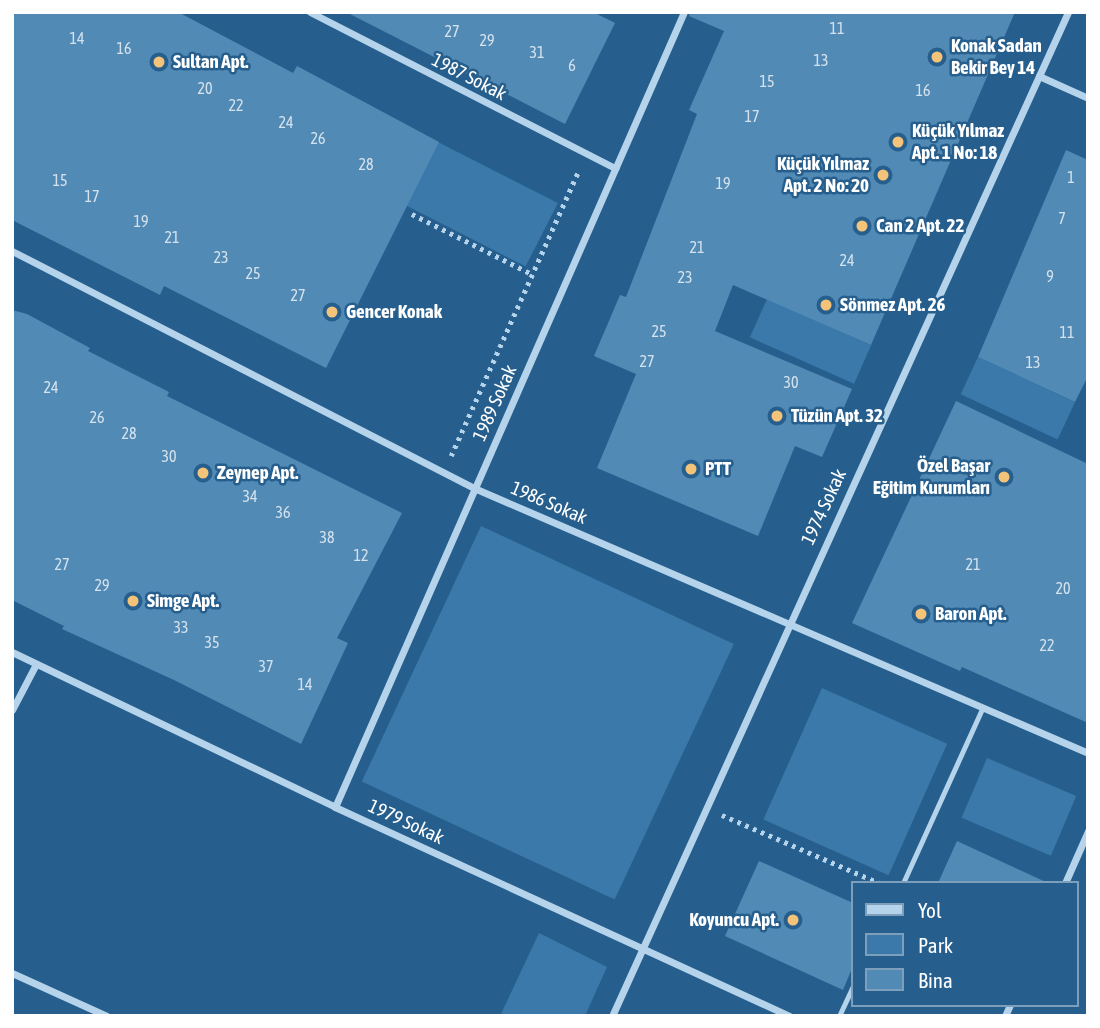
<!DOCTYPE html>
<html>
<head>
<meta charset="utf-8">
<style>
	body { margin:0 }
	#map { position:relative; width:1100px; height:1028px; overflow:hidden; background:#265f8d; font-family:"Asap Condensed",sans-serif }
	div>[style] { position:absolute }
	.green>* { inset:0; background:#3a79aa; transform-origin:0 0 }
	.building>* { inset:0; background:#528ab6 }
	.path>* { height:4.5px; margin-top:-2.25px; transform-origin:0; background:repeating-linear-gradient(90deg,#b5d4eb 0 3.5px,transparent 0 8.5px) }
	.service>* { height:5px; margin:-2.5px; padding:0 2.5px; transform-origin:2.5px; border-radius:2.5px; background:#b5d4eb }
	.minor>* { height:7px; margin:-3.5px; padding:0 3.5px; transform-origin:3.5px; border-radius:3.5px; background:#b5d4eb }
	.dots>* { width:19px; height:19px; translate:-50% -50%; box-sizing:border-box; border:4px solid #265f8d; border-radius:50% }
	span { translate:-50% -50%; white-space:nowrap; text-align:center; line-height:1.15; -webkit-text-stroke:5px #265f8d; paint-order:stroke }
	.number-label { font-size:16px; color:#d4e2ed }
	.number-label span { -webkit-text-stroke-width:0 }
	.poi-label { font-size:19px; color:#fff; font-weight:700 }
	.left { translate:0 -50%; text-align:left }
	.right { translate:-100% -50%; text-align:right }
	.street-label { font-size:19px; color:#fff }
	.frame { position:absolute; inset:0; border:14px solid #fff; pointer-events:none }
	.legend { position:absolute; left:851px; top:881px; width:228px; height:126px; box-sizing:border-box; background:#265f8d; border:2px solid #7d9fbb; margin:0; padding:9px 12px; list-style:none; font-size:21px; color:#fff }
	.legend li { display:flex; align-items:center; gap:14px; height:35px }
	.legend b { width:35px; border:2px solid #7d9fbb }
</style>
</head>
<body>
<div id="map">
	<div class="green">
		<i style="left:434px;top:140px;width:139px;height:71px;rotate:27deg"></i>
		<i style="left:767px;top:299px;width:114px;height:42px;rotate:24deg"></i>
		<i style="left:978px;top:357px;width:107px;height:41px;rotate:25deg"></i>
		<i style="left:481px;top:526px;width:279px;height:282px;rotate:25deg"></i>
		<i style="left:822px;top:688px;width:137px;height:144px;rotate:24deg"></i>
		<i style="left:987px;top:758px;width:97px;height:65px;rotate:23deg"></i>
		<i style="clip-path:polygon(539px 933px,607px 967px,585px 1016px,500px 1016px)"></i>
	</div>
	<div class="building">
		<i style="clip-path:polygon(12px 12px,178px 12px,293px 73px,297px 66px,439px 142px,326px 368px,164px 286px,160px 295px,12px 220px)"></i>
		<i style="clip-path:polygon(346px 12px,593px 12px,615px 23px,565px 124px)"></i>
		<i style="clip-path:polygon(690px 12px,1015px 12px,871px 345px,733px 285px,715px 331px,852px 389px,822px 457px,795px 446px,758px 536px,597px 468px,636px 374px,594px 356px,620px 295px,626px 297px,697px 114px,689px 110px,724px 31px,689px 16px)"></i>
		<i style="clip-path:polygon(1066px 150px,1088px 160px,1088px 376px,1075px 402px,978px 357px)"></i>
		<i style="clip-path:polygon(12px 310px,27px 314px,90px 348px,88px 351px,169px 392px,167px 396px,402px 513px,337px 638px,348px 643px,301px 744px,174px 680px,62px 629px,64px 626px,12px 600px)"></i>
		<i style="clip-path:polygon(956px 401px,1088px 464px,1088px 723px,962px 667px,960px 671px,852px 623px)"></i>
		<i style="clip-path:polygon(957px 841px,1048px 883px,938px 883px)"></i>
		<i style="clip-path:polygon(759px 861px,853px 903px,853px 966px,843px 990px,725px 936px)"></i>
	</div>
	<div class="path">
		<i style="left:412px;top:214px;width:134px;rotate:26.6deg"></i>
		<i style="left:451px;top:456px;width:313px;rotate:-65.9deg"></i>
		<i style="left:722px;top:815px;width:171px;rotate:23.4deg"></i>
	</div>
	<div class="service">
		<i style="left:903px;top:883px;width:193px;rotate:-65.6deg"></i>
		<i style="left:839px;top:1016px;width:33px;rotate:-65deg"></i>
	</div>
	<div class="minor">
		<i style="left:310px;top:12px;width:343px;rotate:27.1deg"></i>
		<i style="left:1039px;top:76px;width:54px;rotate:24.2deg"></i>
		<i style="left:12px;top:251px;width:519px;rotate:27.16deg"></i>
		<i style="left:474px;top:488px;width:669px;rotate:23.34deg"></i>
		<i style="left:12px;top:652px;width:358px;rotate:25.6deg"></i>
		<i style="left:335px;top:807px;width:500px;rotate:24.7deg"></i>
		<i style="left:12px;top:710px;width:52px;rotate:-62.4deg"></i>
		<i style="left:335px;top:807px;width:868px;rotate:-66.3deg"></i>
		<i style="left:1065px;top:883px;width:57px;rotate:-66.1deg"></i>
		<i style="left:12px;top:973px;width:104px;rotate:24.4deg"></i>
		<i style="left:612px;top:1016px;width:1103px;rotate:-65.57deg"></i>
		<i style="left:1005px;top:1016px;width:12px;rotate:-66deg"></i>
	</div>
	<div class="dots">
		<i style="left:937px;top:57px;background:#f4c37a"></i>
		<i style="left:159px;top:62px;background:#f4c37a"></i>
		<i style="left:898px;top:142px;background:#f4c37a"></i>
		<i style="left:883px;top:175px;background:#f4c37a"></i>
		<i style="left:862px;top:226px;background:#f4c37a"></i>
		<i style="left:826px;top:305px;background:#f4c37a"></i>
		<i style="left:332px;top:312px;background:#f4c37a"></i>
		<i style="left:777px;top:416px;background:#f4c37a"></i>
		<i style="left:691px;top:469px;background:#f4c37a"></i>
		<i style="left:203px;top:473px;background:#f4c37a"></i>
		<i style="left:1004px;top:477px;background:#f4c37a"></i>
		<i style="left:133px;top:601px;background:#f4c37a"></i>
		<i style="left:921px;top:614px;background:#f4c37a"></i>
		<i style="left:793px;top:920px;background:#f4c37a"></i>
	</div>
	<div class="number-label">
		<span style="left:837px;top:28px">11</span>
		<span style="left:452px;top:31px">27</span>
		<span style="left:77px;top:38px">14</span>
		<span style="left:487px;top:40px">29</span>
		<span style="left:124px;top:48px">16</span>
		<span style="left:537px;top:52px">31</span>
		<span style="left:821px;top:60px">13</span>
		<span style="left:572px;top:65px">6</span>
		<span style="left:767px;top:81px">15</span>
		<span style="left:205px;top:88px">20</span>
		<span style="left:923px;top:90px">16</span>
		<span style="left:236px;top:105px">22</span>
		<span style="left:752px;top:116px">17</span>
		<span style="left:286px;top:122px">24</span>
		<span style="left:318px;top:138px">26</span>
		<span style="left:366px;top:164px">28</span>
		<span style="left:1071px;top:177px">1</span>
		<span style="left:60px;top:180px">15</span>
		<span style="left:723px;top:183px">19</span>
		<span style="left:92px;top:196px">17</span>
		<span style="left:1062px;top:218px">7</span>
		<span style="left:141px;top:221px">19</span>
		<span style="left:172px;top:237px">21</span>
		<span style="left:697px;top:247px">21</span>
		<span style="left:221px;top:257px">23</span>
		<span style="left:847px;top:260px">24</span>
		<span style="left:253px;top:273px">25</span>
		<span style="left:1050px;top:276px">9</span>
		<span style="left:685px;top:277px">23</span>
		<span style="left:298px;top:295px">27</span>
		<span style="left:659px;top:331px">25</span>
		<span style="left:1067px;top:332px">11</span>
		<span style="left:647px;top:361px">27</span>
		<span style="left:1033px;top:362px">13</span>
		<span style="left:791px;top:382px">30</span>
		<span style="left:51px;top:387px">24</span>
		<span style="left:97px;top:417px">26</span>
		<span style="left:129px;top:433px">28</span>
		<span style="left:169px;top:456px">30</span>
		<span style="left:250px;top:496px">34</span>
		<span style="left:283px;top:512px">36</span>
		<span style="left:327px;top:537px">38</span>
		<span style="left:361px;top:555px">12</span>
		<span style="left:62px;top:564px">27</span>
		<span style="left:973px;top:564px">21</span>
		<span style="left:102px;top:585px">29</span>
		<span style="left:1063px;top:588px">20</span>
		<span style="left:181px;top:627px">33</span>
		<span style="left:212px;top:642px">35</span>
		<span style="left:1047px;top:645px">22</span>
		<span style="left:266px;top:666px">37</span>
		<span style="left:305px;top:684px">14</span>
	</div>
	<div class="poi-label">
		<span class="left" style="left:951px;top:57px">Konak Sadan<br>Bekir Bey 14</span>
		<span class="left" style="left:173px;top:62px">Sultan Apt.</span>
		<span class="left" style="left:912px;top:142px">Küçük Yılmaz<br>Apt. 1 No: 18</span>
		<span class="right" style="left:869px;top:175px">Küçük Yılmaz<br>Apt. 2 No: 20</span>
		<span class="left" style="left:876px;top:226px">Can 2 Apt. 22</span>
		<span class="left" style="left:840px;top:305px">Sönmez Apt. 26</span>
		<span class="left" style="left:346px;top:312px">Gencer Konak</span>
		<span class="left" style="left:791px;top:416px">Tüzün Apt. 32</span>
		<span class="right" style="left:990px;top:477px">Özel Başar<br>Eğitim Kurumları</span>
		<span class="left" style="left:705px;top:469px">PTT</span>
		<span class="left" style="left:217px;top:473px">Zeynep Apt.</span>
		<span class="left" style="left:147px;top:601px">Simge Apt.</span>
		<span class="left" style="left:935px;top:614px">Baron Apt.</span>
		<span class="right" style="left:779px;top:920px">Koyuncu Apt.</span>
	</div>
	<div class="street-label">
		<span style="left:469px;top:77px;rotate:27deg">1987 Sokak</span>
		<span style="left:495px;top:403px;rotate:-66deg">1989 Sokak</span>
		<span style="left:549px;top:503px;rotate:23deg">1986 Sokak</span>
		<span style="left:824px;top:507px;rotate:-65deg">1974 Sokak</span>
		<span style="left:406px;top:822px;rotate:25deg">1979 Sokak</span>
	</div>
	<div class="frame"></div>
	<ul class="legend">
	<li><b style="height:9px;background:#b5d4eb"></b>Yol</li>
	<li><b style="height:19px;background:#3a79aa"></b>Park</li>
	<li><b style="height:19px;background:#528ab6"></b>Bina</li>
	</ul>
</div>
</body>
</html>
